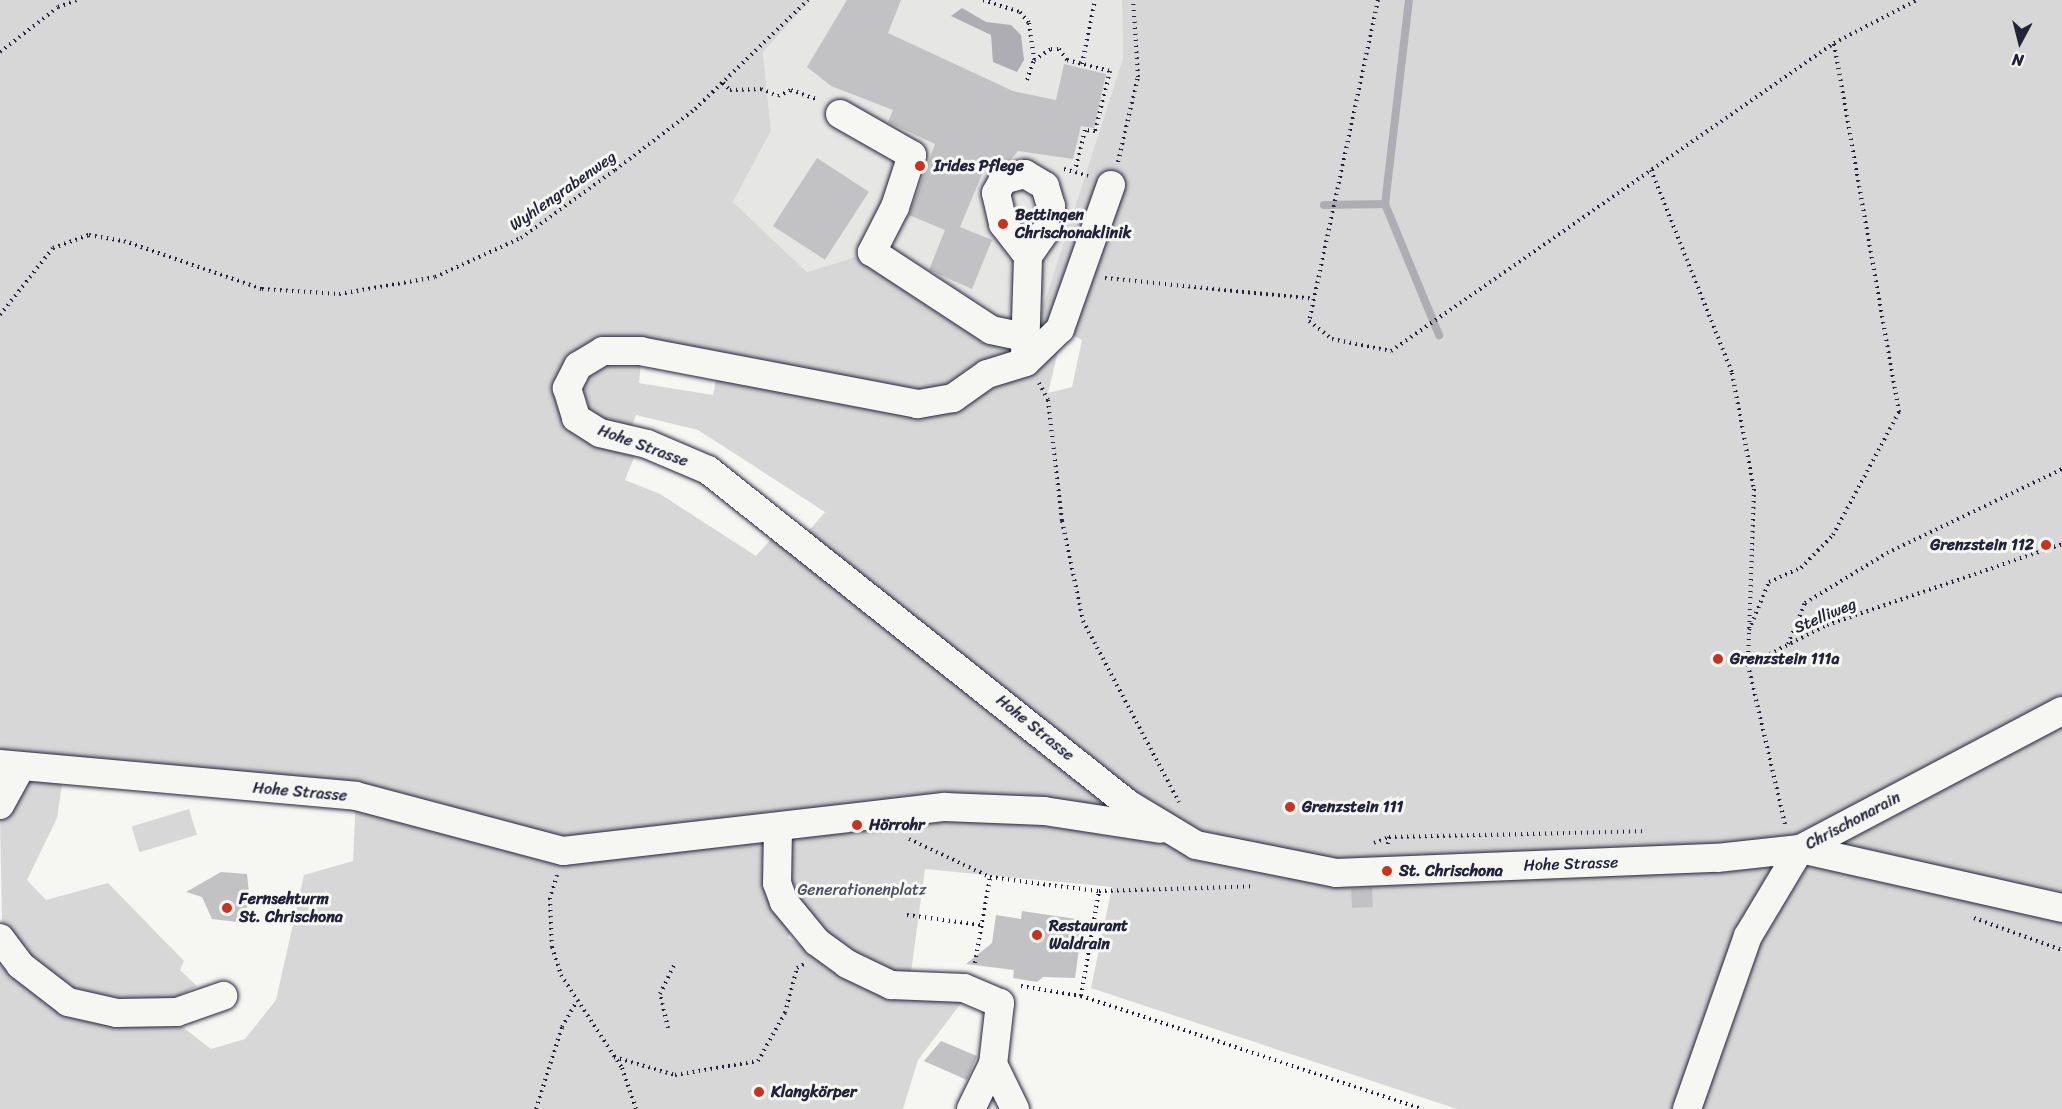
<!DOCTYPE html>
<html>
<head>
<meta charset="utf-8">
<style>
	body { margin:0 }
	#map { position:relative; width:2062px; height:1109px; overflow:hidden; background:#f6f6f2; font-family:Sriracha,sans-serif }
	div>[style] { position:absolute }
	.built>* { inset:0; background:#e6e6e4 }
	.green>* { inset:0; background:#d7d7d7; transform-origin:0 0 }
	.water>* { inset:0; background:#adadb3 }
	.stream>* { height:8px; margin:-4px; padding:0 4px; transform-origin:4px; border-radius:4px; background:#adadb3 }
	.building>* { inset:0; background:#c2c2c4; transform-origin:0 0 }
	.path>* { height:4px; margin-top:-2px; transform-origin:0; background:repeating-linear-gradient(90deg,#22223b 0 1.5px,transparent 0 6px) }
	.roads { filter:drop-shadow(0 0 2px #22223b) drop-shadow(0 0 2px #22223b) }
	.minor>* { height:28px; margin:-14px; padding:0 14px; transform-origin:14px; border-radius:14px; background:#f6f6f2 }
	.dots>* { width:16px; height:16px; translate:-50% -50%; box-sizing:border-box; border:3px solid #f6f6f2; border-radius:50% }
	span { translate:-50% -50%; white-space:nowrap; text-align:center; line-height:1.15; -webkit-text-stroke:6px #f6f6f2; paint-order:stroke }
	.poi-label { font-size:16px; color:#22223b; font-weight:700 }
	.left { translate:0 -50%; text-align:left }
	.right { translate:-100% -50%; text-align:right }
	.street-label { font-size:16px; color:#22223b }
	.park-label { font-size:16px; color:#4f4f62 }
	.north { position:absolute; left:1990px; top:12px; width:60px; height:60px; -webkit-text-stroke:4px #f6f6f2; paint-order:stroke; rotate:187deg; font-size:16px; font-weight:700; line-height:24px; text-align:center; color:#22223b }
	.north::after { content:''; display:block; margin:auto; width:21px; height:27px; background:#22223b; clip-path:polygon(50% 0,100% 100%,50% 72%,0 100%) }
</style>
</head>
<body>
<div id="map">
	<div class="built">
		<i style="clip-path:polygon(811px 0,1122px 0,1123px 58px,1039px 319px,985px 337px,855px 257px,807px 272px,733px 202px,771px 131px,763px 52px)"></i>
	</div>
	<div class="green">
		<i style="clip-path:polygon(evenodd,0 0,811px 0,763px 52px,771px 131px,733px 202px,807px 272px,855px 257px,985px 337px,1039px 319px,1123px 58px,1122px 0,2062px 0,2062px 1109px,1457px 1109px,1091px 988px,1112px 887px,925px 869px,910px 980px,870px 966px,798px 910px,788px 938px,866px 984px,962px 1002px,918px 1060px,903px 1109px,0 1109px,0 954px,19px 977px,176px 1022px,211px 1049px,245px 1039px,276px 1000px,304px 875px,353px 861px,356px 797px,64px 771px,57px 818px,27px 880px,46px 900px,108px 883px,184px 961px,180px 970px,197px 986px,168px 1002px,115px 1004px,64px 989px,17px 949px,2px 921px,0 819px,10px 802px,0 782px,0 0,1063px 330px,1082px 340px,1072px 387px,1048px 393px,1063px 330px,0 0,641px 362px,717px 375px,713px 395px,639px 383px,641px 362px,0 0,636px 415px,698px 430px,825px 512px,800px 541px,782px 527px,756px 556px,660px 494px,625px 480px,638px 447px,625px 444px,636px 415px)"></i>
		<i style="left:189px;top:809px;width:27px;height:60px;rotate:73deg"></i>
	</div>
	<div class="water">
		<i style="clip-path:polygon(962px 8px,986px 22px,1011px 25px,1021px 35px,1024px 60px,1017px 72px,993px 62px,991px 35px,951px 16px)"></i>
	</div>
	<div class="stream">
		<i style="left:1409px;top:0;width:205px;rotate:96.7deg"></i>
		<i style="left:1385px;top:204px;width:142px;rotate:67.6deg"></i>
		<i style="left:1324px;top:205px;width:61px;rotate:-0.9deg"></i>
	</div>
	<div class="building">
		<i style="clip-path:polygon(847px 0,901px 0,888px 33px,1013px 91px,1056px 100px,1064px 64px,1106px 74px,1094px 128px,1081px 126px,1073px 159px,1018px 151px,1010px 161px,983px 172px,960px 227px,992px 240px,972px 289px,929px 270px,945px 230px,909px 215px,935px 144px,888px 122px,893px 110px,831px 86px,807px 67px)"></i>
		<i style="left:817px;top:158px;width:62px;height:81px;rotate:33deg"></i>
		<i style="clip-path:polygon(221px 872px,247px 874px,250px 902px,238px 922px,212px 919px,202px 897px,186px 892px)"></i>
		<i style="left:1372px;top:888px;width:19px;height:21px;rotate:87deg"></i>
		<i style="clip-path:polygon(1022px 911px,1083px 920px,1075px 978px,1043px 977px,1037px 982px,1013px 978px,1014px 970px,966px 964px,992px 943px,996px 915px,1021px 919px)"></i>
		<i style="clip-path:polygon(941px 1041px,977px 1056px,967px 1080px,924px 1061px)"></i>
	</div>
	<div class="path">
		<i style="left:983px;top:0;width:39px;rotate:18deg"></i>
		<i style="left:1020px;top:12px;width:14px;rotate:51deg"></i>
		<i style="left:1029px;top:23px;width:37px;rotate:82deg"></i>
		<i style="left:1378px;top:0;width:328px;rotate:102.1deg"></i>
		<i style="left:1309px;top:321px;width:29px;rotate:38deg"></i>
		<i style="left:1332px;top:339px;width:60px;rotate:11.5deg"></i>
		<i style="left:1391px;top:351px;width:540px;rotate:-34.81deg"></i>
		<i style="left:1834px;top:43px;width:93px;rotate:-27.4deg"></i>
		<i style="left:0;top:52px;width:73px;rotate:-37.8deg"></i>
		<i style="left:58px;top:7px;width:20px;rotate:-20deg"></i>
		<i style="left:1082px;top:64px;width:65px;rotate:-78.5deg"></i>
		<i style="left:1027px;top:80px;width:21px;rotate:-71deg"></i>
		<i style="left:1034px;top:60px;width:20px;rotate:-33deg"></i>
		<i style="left:1051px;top:49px;width:8px"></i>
		<i style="left:1059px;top:49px;width:14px;rotate:54deg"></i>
		<i style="left:1067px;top:60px;width:44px;rotate:14.3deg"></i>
		<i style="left:1110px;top:71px;width:62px;rotate:104deg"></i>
		<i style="left:1095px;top:131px;width:10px;rotate:-174deg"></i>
		<i style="left:1085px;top:130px;width:42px;rotate:103.7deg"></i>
		<i style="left:723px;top:83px;width:10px;rotate:45deg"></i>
		<i style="left:730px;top:90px;width:31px;rotate:-2deg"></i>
		<i style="left:761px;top:89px;width:18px;rotate:22deg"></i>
		<i style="left:778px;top:96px;width:14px;rotate:-25deg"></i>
		<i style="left:791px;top:90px;width:29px;rotate:20deg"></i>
		<i style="left:1118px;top:162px;width:87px;rotate:-76.8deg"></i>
		<i style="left:1138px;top:77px;width:77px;rotate:-93.7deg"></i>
		<i style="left:1064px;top:169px;width:25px;rotate:16deg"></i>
		<i style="left:1651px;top:170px;width:219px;rotate:68.2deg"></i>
		<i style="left:1732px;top:373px;width:118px;rotate:79.3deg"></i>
		<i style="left:1754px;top:489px;width:176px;rotate:92deg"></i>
		<i style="left:1105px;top:278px;width:210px;rotate:5.7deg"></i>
		<i style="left:0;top:315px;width:85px;rotate:-51.7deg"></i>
		<i style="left:53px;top:248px;width:38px;rotate:-20deg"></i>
		<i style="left:89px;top:235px;width:36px;rotate:10deg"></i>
		<i style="left:124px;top:241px;width:146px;rotate:19.2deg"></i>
		<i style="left:262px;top:289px;width:77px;rotate:3.7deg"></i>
		<i style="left:339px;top:294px;width:97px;rotate:-10deg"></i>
		<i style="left:435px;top:277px;width:94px;rotate:-24.4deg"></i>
		<i style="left:521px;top:238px;width:116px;rotate:-35.9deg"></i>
		<i style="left:615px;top:170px;width:101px;rotate:-37.3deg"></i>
		<i style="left:695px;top:109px;width:157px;rotate:-44deg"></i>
		<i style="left:1039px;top:383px;width:19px;rotate:62deg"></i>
		<i style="left:1048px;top:400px;width:122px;rotate:83.4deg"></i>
		<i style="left:1062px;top:521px;width:102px;rotate:78.1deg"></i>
		<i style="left:1083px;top:621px;width:205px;rotate:62.1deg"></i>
		<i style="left:1749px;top:630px;width:52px;rotate:-67.4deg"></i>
		<i style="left:1769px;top:582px;width:35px;rotate:-24deg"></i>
		<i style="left:1801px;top:568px;width:46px;rotate:-45.9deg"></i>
		<i style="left:1833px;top:535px;width:140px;rotate:-61.8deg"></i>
		<i style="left:1899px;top:412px;width:375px;rotate:-100deg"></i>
		<i style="left:1788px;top:644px;width:44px;rotate:-67.5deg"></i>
		<i style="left:1805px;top:603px;width:96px;rotate:-31.4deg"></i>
		<i style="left:1887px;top:553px;width:194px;rotate:-25.6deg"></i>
		<i style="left:1785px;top:824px;width:163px;rotate:-103.1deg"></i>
		<i style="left:1748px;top:665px;width:89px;rotate:-26.9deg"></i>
		<i style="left:1827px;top:625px;width:249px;rotate:-19deg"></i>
		<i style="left:909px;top:839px;width:89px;rotate:25.1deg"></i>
		<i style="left:990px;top:877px;width:60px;rotate:7.7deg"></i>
		<i style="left:1049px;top:885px;width:50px;rotate:6.8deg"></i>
		<i style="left:1099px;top:891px;width:155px;rotate:-1.8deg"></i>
		<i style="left:1374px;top:843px;width:16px;rotate:-22deg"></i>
		<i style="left:1388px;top:844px;width:7px;rotate:-82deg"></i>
		<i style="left:1389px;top:837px;width:255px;rotate:-1.3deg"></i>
		<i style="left:557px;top:875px;width:24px;rotate:107deg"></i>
		<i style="left:550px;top:898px;width:49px;rotate:87.7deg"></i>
		<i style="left:552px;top:947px;width:29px;rotate:72deg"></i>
		<i style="left:561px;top:975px;width:111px;rotate:56.7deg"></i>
		<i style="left:622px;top:1068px;width:43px;rotate:71.1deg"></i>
		<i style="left:907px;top:915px;width:75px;rotate:7.7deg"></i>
		<i style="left:1974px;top:918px;width:94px;rotate:20deg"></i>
		<i style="left:975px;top:963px;width:87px;rotate:-80.1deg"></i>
		<i style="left:1021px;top:986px;width:61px;rotate:9.5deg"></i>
		<i style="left:1081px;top:996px;width:107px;rotate:-80.3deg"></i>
		<i style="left:1081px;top:996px;width:360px;rotate:18.3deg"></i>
		<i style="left:668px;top:1028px;width:35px;rotate:-103deg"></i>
		<i style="left:660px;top:994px;width:34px;rotate:-64deg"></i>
		<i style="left:614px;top:1057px;width:64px;rotate:16.4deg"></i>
		<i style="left:675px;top:1075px;width:84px;rotate:-9.6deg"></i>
		<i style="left:758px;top:1061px;width:55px;rotate:-60.6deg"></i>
		<i style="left:785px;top:1013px;width:47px;rotate:-75.1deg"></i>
		<i style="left:797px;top:968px;width:8px;rotate:-30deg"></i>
		<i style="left:536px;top:1109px;width:86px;rotate:-72.4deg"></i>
		<i style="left:562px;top:1027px;width:30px;rotate:-60deg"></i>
	</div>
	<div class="roads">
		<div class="minor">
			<i style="left:840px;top:114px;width:83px;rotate:29.7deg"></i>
			<i style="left:912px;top:155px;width:55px;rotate:108.1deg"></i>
			<i style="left:895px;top:207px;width:51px;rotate:117.1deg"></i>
			<i style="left:872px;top:252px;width:142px;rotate:33.2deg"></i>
			<i style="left:991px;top:330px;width:34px;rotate:12deg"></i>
			<i style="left:1111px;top:185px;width:153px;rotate:109.5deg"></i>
			<i style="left:1060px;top:329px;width:47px;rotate:135.9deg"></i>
			<i style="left:1026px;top:362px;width:41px;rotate:162.9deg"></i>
			<i style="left:987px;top:374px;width:42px;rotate:144.8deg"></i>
			<i style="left:953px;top:398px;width:36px;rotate:170deg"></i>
			<i style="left:918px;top:404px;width:282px;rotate:-169.2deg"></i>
			<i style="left:641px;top:351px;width:38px;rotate:180deg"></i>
			<i style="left:603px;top:351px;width:29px;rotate:149deg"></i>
			<i style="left:578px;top:366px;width:25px;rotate:117deg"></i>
			<i style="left:567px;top:388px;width:31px;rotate:73deg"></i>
			<i style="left:576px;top:418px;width:28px;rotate:32deg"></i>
			<i style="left:600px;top:433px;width:48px;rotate:13.2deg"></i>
			<i style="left:647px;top:444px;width:66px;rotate:23.1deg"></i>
			<i style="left:708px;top:470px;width:537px;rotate:38.49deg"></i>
			<i style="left:1128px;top:804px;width:79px;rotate:31.1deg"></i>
			<i style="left:1196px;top:845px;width:143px;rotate:11.3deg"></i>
			<i style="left:1336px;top:873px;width:381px;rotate:-2.3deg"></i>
			<i style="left:1717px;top:858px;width:83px;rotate:-6.2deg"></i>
			<i style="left:1800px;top:849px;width:269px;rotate:12.7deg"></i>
			<i style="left:1025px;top:354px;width:98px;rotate:-88.2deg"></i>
			<i style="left:1028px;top:256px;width:37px;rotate:-55deg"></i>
			<i style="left:1049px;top:226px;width:20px;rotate:-84deg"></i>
			<i style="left:1051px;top:206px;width:21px;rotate:-107deg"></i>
			<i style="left:1045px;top:186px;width:23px;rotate:-149deg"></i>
			<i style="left:1025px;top:174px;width:23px;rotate:165deg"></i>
			<i style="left:1003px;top:180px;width:15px;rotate:118deg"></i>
			<i style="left:996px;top:193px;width:32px;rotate:77deg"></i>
			<i style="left:1003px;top:224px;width:41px;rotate:52deg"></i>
			<i style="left:0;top:764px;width:357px;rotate:5.1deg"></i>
			<i style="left:356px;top:796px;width:214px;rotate:14.9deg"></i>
			<i style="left:563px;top:851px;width:385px;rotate:-6.6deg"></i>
			<i style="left:945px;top:807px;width:99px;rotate:2.3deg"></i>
			<i style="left:1044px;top:811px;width:118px;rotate:8.7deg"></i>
			<i style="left:0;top:805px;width:43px;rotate:-61.1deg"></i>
			<i style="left:778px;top:828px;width:55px;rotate:91deg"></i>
			<i style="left:777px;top:883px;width:20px;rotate:70deg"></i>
			<i style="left:784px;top:902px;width:52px;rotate:50.5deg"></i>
			<i style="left:817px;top:942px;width:37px;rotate:36deg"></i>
			<i style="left:847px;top:964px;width:49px;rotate:25.5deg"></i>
			<i style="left:891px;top:985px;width:73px;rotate:2.4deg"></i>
			<i style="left:964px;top:988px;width:39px;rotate:23deg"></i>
			<i style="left:1000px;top:1003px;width:61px;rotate:96.5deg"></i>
			<i style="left:993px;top:1064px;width:50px;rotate:116.1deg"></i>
			<i style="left:0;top:938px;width:34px;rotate:53deg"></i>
			<i style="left:20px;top:965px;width:61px;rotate:37.6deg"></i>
			<i style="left:68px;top:1002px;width:50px;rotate:12.7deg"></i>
			<i style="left:117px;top:1013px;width:60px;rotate:-1deg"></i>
			<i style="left:177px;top:1012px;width:49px;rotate:-19.2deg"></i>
			<i style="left:993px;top:1064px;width:50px;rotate:63.9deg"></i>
			<i style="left:1687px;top:1109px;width:183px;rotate:-70.6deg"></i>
			<i style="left:1748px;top:936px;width:101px;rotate:-59.1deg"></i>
			<i style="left:1800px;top:849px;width:296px;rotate:-27.8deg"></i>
		</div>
	</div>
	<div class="dots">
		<i style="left:920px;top:166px;background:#c8321e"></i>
		<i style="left:1003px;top:224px;background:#c8321e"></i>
		<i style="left:2046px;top:545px;background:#c8321e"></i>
		<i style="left:1718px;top:659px;background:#c8321e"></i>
		<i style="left:1290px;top:807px;background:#c8321e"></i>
		<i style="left:857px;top:825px;background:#c8321e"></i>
		<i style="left:1387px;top:871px;background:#c8321e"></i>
		<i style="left:227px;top:908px;background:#c8321e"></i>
		<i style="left:1037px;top:935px;background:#c8321e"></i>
		<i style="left:759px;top:1092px;background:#c8321e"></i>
	</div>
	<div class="poi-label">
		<span class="left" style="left:934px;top:166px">Irides Pflege</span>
		<span class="left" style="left:1015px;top:224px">Bettingen<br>Chrischonaklinik</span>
		<span class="right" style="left:2034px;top:545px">Grenzstein 112</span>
		<span class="left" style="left:1730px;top:659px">Grenzstein 111a</span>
		<span class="left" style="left:1302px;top:807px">Grenzstein 111</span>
		<span class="left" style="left:869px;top:825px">Hörrohr</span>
		<span class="left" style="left:1399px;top:871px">St. Chrischona</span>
		<span class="left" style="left:239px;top:908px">Fernsehturm<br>St. Chrischona</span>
		<span class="left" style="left:1049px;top:935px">Restaurant<br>Waldrain</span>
		<span class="left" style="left:771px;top:1092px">Klangkörper</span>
	</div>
	<div class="street-label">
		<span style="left:563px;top:191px;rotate:-35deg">Wyhlengrabenweg</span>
		<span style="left:643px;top:446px;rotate:20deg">Hohe Strasse</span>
		<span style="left:1825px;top:616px;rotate:-23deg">Stelliweg</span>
		<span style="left:1035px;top:728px;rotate:39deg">Hohe Strasse</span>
		<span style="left:300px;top:792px;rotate:5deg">Hohe Strasse</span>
		<span style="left:1853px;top:821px;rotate:-28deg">Chrischonarain</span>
		<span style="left:1571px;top:864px;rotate:-2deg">Hohe Strasse</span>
	</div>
	<div class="park-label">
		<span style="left:862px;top:890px">Generationenplatz</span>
	</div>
	<div class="north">N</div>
</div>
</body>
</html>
